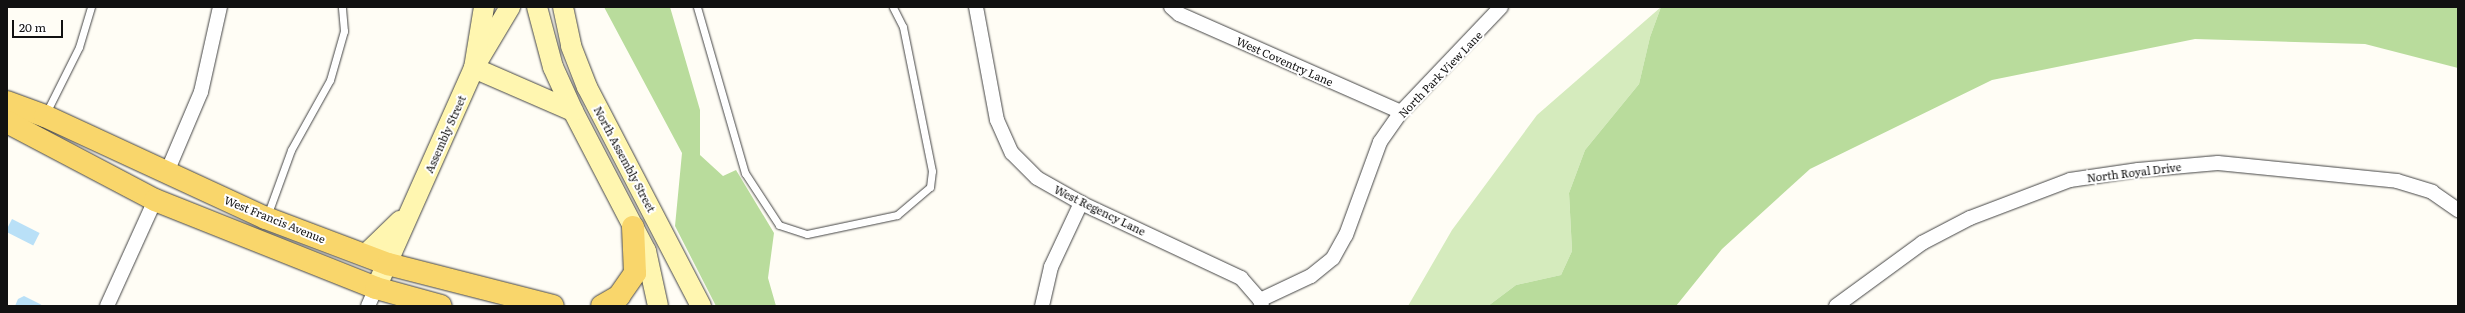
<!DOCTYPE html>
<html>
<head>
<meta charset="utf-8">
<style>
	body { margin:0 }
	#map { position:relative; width:2465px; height:313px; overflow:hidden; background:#fffdf5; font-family:Literata,serif }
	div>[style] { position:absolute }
	.green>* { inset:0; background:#d5ebbd }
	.forest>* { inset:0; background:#b9dc9c }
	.water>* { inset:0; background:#b9e0f7; transform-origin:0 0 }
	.roads { filter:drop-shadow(0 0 1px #444) drop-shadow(0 0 1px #444) }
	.service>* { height:7px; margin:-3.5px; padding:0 3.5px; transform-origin:3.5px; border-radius:3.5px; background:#fff }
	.minor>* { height:14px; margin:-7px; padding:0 7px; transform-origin:7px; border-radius:7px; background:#fff }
	.secondary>* { height:20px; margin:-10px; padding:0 10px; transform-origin:10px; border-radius:10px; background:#fff6b0 }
	.primary>* { height:22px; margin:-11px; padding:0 11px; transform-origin:11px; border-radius:11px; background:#f9d66b }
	span { translate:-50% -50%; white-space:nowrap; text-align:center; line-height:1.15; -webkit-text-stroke:4px #fff; paint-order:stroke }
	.street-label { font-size:11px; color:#111 }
	.frame { position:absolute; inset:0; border:8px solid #111; pointer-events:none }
	.scale { position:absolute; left:12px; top:20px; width:51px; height:18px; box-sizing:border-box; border:2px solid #111; border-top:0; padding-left:5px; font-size:12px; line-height:14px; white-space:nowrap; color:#111; -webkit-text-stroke:3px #fff; paint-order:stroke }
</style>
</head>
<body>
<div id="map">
	<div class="green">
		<i style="clip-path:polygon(1661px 7px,1650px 37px,1639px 84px,1585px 150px,1569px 193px,1572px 251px,1561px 275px,1516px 285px,1488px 306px,1408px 306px,1452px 230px,1537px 115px)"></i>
	</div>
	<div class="forest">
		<i style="clip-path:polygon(604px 7px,670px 7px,700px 110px,700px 155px,723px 176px,736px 170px,774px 233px,768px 278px,776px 306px,716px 306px,675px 226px,682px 153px)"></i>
		<i style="clip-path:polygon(1661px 7px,2458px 7px,2458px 68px,2365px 44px,2195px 39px,1992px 80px,1810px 169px,1722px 249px,1676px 306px,1488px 306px,1516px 285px,1561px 275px,1572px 251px,1569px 193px,1585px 150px,1639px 84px,1650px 37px)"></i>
	</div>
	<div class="water">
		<i style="left:12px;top:219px;width:31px;height:14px;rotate:27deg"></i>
		<i style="clip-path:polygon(24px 296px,40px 304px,43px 306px,15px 306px,18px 299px)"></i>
	</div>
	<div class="roads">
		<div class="service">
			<i style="left:697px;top:7px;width:173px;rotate:73.9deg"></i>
			<i style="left:745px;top:173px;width:62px;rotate:56.8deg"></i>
			<i style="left:779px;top:225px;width:29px;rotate:18deg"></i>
			<i style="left:807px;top:234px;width:92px;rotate:-11.9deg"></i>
			<i style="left:897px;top:215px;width:43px;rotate:-40.3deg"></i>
			<i style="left:930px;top:187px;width:16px;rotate:-83deg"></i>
			<i style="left:932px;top:171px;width:147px;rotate:-101.4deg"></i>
			<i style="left:903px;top:27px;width:22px;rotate:-117deg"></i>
			<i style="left:45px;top:115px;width:76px;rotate:-63.4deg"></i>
			<i style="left:79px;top:47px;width:42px;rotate:-73.3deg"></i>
			<i style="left:267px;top:216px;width:70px;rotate:-70deg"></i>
			<i style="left:291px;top:150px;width:80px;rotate:-60.9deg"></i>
			<i style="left:330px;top:80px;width:51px;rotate:-74.1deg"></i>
			<i style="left:344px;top:31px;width:24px;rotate:-95deg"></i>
		</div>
		<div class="minor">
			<i style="left:976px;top:7px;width:115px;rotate:79.5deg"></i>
			<i style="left:997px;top:120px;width:36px;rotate:66deg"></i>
			<i style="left:1012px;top:153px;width:35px;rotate:45deg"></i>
			<i style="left:1037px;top:178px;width:51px;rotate:29.6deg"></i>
			<i style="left:1081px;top:203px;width:177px;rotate:25.1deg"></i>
			<i style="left:1241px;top:278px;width:29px;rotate:49deg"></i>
			<i style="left:1171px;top:7px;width:11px;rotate:41deg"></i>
			<i style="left:1179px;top:14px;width:243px;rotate:23.8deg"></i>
			<i style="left:167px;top:172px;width:87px;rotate:-67deg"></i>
			<i style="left:201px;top:92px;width:87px;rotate:-77.4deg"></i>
			<i style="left:107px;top:306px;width:116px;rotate:-65.6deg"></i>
			<i style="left:368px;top:306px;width:20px;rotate:-66deg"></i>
			<i style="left:1042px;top:306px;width:40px;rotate:-77deg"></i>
			<i style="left:1051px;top:267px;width:71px;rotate:-64.9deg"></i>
			<i style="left:1262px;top:306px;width:6px;rotate:-108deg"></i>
			<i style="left:1260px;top:300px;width:56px;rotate:-25.2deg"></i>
			<i style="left:1311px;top:276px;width:28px;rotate:-39deg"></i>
			<i style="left:1333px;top:258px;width:26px;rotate:-61deg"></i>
			<i style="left:1346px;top:235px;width:99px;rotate:-69.9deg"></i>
			<i style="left:1380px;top:142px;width:37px;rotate:-55deg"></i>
			<i style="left:1401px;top:112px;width:145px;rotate:-46.4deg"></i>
			<i style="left:1836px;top:306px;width:107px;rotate:-36.2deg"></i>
			<i style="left:1922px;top:243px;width:54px;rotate:-27.5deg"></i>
			<i style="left:1970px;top:218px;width:107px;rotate:-20.8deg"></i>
			<i style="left:2070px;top:180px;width:69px;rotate:-8.4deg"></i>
			<i style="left:2138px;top:170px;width:80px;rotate:-5deg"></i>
			<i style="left:2218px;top:163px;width:180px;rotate:5.7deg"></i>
			<i style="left:2397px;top:181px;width:37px;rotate:17deg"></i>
			<i style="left:2432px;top:192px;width:32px;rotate:35deg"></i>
		</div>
		<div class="secondary">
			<i style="left:537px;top:7px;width:62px;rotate:75.1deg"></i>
			<i style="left:553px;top:67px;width:48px;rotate:65.6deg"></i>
			<i style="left:573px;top:111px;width:158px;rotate:62.5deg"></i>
			<i style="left:646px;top:251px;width:56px;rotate:77.7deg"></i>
			<i style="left:563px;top:7px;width:40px;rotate:78deg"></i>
			<i style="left:571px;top:46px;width:44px;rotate:68.7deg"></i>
			<i style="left:587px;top:87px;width:247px;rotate:62.5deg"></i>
			<i style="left:479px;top:59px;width:61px;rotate:-59.2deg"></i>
			<i style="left:474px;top:68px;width:108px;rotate:23.5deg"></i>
			<i style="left:365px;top:255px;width:49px;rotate:-44.2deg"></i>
			<i style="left:376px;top:288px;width:241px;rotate:-66deg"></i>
			<i style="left:474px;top:68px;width:62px;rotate:-80.7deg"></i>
		</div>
		<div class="primary">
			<i style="left:7px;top:102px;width:40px;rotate:20.2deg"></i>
			<i style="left:45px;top:116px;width:243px;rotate:24.8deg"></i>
			<i style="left:266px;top:218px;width:130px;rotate:20.7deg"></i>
			<i style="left:388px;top:264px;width:170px;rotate:14.3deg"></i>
			<i style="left:7px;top:122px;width:167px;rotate:27.8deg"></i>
			<i style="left:155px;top:200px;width:238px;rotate:21.7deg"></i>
			<i style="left:376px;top:288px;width:67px;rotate:15.5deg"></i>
			<i style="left:602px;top:306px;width:20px;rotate:-30deg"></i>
			<i style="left:619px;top:296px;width:28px;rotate:-55deg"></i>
			<i style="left:635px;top:273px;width:46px;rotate:-92.5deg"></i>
		</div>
	</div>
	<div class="street-label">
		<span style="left:1285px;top:61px;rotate:24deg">West Coventry Lane</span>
		<span style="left:1440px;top:74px;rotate:-46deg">North Park View Lane</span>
		<span style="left:445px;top:134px;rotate:-66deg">Assembly Street</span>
		<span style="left:625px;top:159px;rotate:62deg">North Assembly Street</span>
		<span style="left:2134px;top:172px;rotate:-7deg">North Royal Drive</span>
		<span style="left:1100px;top:210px;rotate:26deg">West Regency Lane</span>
		<span style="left:275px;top:219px;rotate:22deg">West Francis Avenue</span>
	</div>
	<div class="frame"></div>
	<div class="scale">20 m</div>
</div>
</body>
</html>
